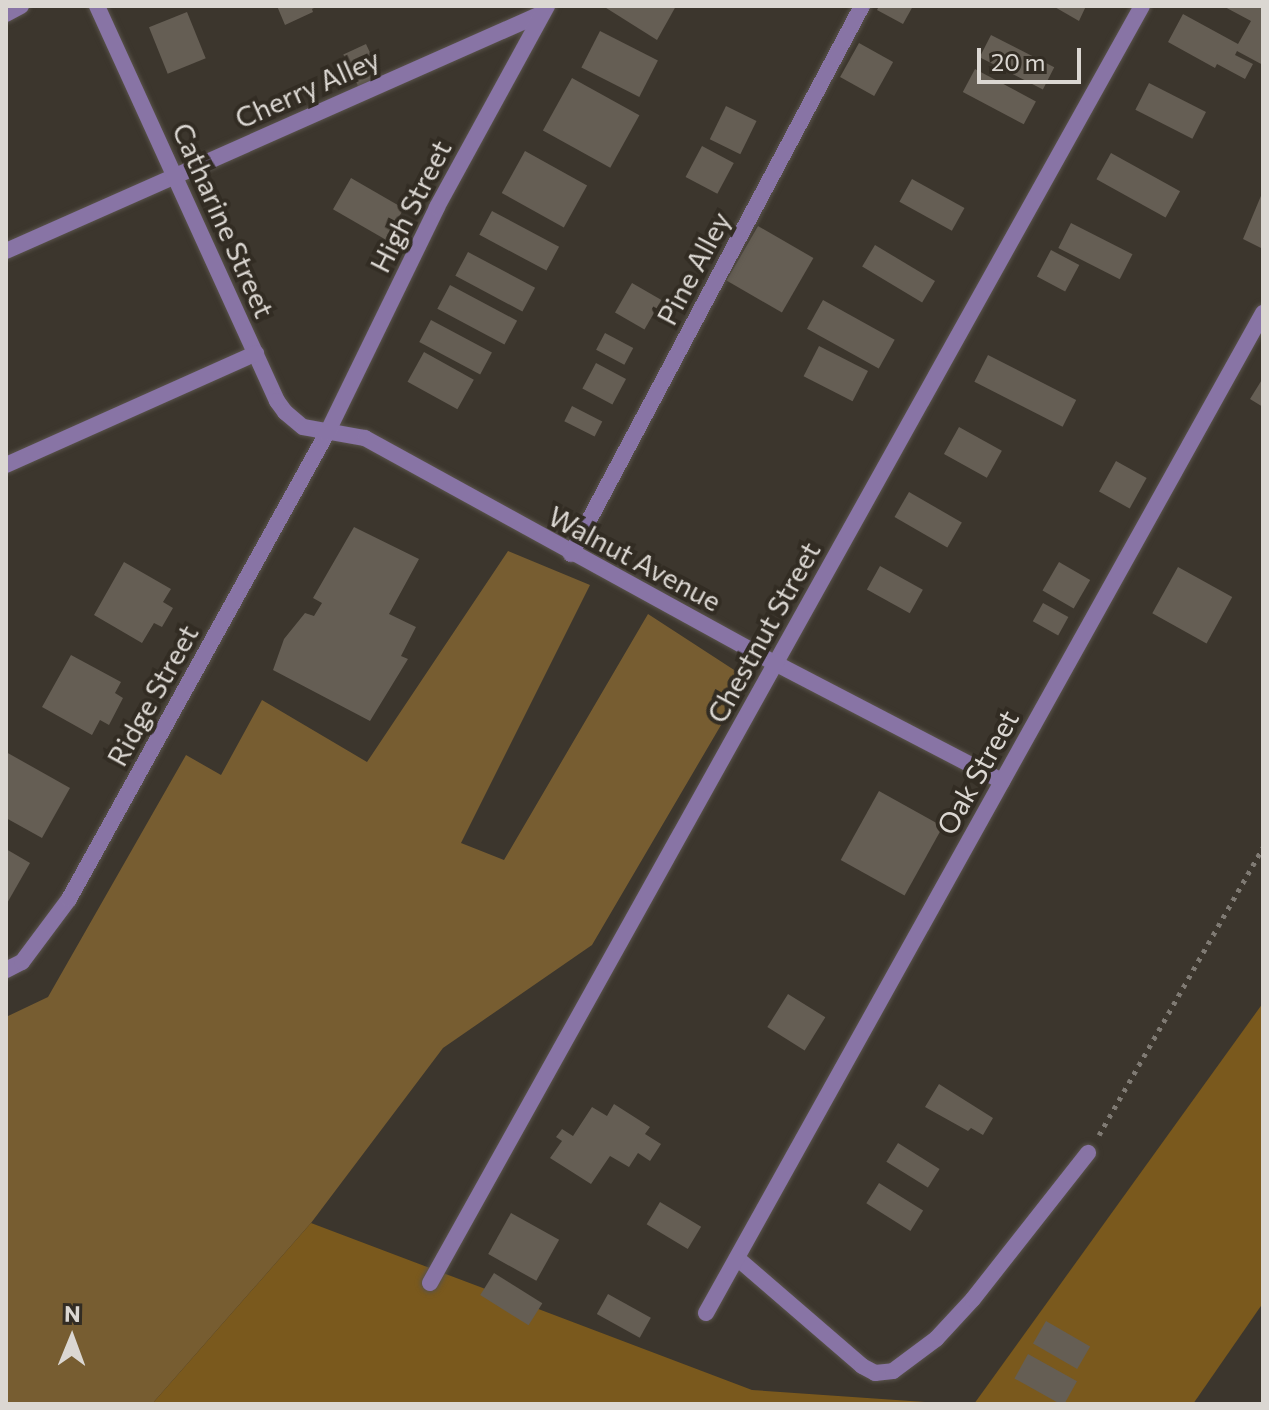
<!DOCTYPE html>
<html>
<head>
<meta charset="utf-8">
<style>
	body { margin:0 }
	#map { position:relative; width:1269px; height:1410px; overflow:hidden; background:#3c362d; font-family:Commissioner,sans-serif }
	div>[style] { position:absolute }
	.green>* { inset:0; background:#775d31 }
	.forest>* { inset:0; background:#7a591d }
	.building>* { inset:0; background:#655e54; transform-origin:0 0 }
	.path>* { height:5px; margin-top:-2.5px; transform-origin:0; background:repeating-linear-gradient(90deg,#7f7a73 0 4px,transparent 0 10px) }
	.roads { filter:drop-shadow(0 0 2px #59534b) drop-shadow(0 0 2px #59534b) }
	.service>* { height:16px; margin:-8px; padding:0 8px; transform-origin:8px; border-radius:8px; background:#8874a5 }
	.minor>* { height:16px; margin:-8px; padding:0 8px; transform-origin:8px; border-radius:8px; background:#8874a5 }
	span { translate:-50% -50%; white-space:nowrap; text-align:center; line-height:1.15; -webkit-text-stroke:8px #322c23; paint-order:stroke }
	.street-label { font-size:28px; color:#dbd7d2 }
	.frame { position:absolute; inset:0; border:8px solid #dbd7d2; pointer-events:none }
	.north { position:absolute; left:32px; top:1298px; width:80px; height:80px; -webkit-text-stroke:6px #322c23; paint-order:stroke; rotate:1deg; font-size:22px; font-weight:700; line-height:32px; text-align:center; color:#dbd7d2 }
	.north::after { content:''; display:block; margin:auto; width:28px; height:36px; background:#dbd7d2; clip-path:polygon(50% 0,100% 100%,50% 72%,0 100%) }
	.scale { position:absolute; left:977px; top:48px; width:104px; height:36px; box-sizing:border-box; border:4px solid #dbd7d2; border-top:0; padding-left:10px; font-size:24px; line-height:28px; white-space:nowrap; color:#dbd7d2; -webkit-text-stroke:6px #322c23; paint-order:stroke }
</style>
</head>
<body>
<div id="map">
	<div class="green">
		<i style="clip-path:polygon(508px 551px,590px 585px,461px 843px,504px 860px,648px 614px,748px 679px,592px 945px,443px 1048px,311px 1223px,152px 1404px,6px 1404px,6px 1017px,48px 997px,186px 755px,221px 775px,262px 700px,367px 762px)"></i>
	</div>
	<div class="forest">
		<i style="clip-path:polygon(1263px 1003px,1263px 1303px,1193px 1404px,974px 1404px)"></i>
		<i style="clip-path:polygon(311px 1223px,752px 1390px,954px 1404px,152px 1404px)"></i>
	</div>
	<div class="building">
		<i style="clip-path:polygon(277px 6px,318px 6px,312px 9px,313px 12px,285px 25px)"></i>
		<i style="clip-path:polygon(603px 6px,676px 6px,657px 40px)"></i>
		<i style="clip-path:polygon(879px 6px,913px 6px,903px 24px,877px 10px)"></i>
		<i style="clip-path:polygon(1053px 6px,1086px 6px,1079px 21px)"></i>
		<i style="clip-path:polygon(1223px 6px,1263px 6px,1263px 65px,1237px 51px,1235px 55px,1253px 64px,1245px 79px,1217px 64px,1215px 68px,1168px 42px,1183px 14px,1238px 44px,1251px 21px)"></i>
		<i style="left:187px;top:12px;width:50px;height:41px;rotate:68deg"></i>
		<i style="left:600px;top:31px;width:65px;height:41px;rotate:27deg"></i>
		<i style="left:991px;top:35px;width:71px;height:25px;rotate:27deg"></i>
		<i style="left:859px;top:43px;width:39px;height:39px;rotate:29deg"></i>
		<i style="left:366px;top:44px;width:35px;height:25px;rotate:65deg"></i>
		<i style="left:975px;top:69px;width:69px;height:26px;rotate:28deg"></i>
		<i style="left:572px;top:78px;width:77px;height:60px;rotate:29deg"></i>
		<i style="left:1149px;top:83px;width:64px;height:30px;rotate:27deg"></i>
		<i style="left:726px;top:106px;width:34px;height:37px;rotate:26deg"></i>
		<i style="left:702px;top:146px;width:36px;height:35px;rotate:28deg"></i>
		<i style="left:525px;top:151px;width:71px;height:48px;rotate:29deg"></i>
		<i style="left:1111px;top:153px;width:79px;height:30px;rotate:29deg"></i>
		<i style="left:351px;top:178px;width:61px;height:36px;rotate:30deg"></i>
		<i style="left:912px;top:179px;width:60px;height:26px;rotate:29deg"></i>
		<i style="clip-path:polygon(1263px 191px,1263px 249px,1243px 239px)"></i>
		<i style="left:492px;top:211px;width:76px;height:27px;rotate:28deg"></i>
		<i style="left:1071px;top:223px;width:69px;height:28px;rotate:27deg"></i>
		<i style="left:758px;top:226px;width:64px;height:63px;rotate:30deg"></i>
		<i style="left:875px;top:245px;width:70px;height:25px;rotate:31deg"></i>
		<i style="left:1051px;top:250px;width:32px;height:30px;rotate:28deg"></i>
		<i style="left:468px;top:252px;width:76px;height:27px;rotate:28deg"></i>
		<i style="left:632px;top:283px;width:34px;height:34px;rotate:30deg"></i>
		<i style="left:450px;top:285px;width:76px;height:27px;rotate:28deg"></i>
		<i style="left:823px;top:300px;width:82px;height:33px;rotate:29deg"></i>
		<i style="left:431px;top:320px;width:69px;height:25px;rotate:28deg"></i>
		<i style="left:605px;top:333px;width:32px;height:19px;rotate:28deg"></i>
		<i style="left:819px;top:346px;width:55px;height:34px;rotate:27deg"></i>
		<i style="left:424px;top:352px;width:57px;height:34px;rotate:29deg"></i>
		<i style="left:988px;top:355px;width:99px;height:30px;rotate:27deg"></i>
		<i style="left:596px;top:363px;width:34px;height:29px;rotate:28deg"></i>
		<i style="clip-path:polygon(1263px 378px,1263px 407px,1250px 399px)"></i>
		<i style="left:572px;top:406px;width:34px;height:17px;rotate:27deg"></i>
		<i style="left:959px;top:427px;width:49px;height:31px;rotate:29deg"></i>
		<i style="left:1116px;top:461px;width:35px;height:35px;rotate:29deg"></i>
		<i style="left:909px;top:492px;width:61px;height:29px;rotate:30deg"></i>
		<i style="clip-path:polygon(354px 527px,419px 559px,389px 614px,416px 627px,401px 656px,408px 659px,370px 721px,273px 670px,284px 639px,305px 613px,314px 616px,322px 603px,313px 598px)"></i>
		<i style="clip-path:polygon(124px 562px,171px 589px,163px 602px,173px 608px,162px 627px,154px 623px,142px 643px,94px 615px)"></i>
		<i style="left:1059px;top:562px;width:36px;height:33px;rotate:30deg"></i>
		<i style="left:880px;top:566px;width:49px;height:27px;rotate:29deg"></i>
		<i style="left:1178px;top:567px;width:62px;height:53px;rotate:29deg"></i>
		<i style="left:1043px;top:603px;width:29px;height:21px;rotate:29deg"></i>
		<i style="clip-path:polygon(71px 655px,121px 682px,115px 693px,123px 698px,109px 725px,100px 720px,92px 735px,42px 707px)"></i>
		<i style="clip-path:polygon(6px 752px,70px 788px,42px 838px,6px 818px)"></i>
		<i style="left:879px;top:791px;width:73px;height:79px;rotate:29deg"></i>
		<i style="clip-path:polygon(6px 849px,30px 863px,6px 905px)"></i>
		<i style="left:788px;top:994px;width:44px;height:39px;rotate:32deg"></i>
		<i style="clip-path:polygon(939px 1084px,993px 1118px,983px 1135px,971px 1128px,968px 1131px,925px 1107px)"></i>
		<i style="clip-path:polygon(614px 1104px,650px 1127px,645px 1134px,661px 1144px,650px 1161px,638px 1153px,629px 1167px,610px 1156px,591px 1184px,550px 1158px,562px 1141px,556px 1137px,562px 1129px,573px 1136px,592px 1107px,607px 1116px)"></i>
		<i style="left:898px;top:1143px;width:49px;height:22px;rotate:32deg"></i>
		<i style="left:879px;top:1183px;width:52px;height:24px;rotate:32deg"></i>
		<i style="left:660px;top:1202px;width:48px;height:26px;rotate:31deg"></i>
		<i style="left:511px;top:1213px;width:55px;height:47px;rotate:29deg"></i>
		<i style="left:494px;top:1273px;width:57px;height:26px;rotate:32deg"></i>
		<i style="left:608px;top:1294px;width:49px;height:23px;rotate:29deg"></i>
		<i style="left:1046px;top:1321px;width:51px;height:26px;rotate:30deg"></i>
		<i style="left:1028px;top:1354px;width:56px;height:28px;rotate:29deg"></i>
	</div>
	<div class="path">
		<i style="left:1099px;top:1135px;width:331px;rotate:-60.3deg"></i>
	</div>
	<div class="roads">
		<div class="service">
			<i style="left:6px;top:251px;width:587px;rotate:-23.9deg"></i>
		</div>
		<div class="minor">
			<i style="left:97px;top:6px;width:434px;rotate:65.5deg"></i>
			<i style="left:277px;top:401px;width:14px;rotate:54deg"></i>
			<i style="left:285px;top:412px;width:23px;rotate:40deg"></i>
			<i style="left:303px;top:427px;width:63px;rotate:10.1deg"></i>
			<i style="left:365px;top:438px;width:468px;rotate:28.8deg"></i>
			<i style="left:775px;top:663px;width:256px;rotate:27.5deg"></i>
			<i style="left:6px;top:14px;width:17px;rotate:-28deg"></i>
			<i style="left:6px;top:465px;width:274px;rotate:-24.1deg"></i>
			<i style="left:571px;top:554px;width:620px;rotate:-62.03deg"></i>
			<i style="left:6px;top:970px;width:18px;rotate:-27deg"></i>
			<i style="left:22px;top:962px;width:79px;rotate:-53.3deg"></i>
			<i style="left:69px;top:899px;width:533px;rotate:-61.03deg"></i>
			<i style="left:327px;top:433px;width:251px;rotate:-64deg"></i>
			<i style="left:437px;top:207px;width:229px;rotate:-61.3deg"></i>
			<i style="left:737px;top:1258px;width:165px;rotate:40.8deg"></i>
			<i style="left:862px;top:1366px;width:15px;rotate:28deg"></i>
			<i style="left:875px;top:1373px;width:18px;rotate:-6deg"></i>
			<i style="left:893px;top:1371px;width:54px;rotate:-36.7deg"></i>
			<i style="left:936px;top:1339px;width:54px;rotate:-47.2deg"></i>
			<i style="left:973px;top:1299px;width:186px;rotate:-51.8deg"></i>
			<i style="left:430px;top:1283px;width:1462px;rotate:-60.86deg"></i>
			<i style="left:706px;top:1313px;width:1145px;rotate:-60.88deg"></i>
		</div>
	</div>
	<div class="street-label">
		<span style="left:307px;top:88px;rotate:-24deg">Cherry Alley</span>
		<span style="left:410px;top:206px;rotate:-63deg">High Street</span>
		<span style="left:224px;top:220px;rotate:66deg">Catharine Street</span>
		<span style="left:693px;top:268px;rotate:-62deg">Pine Alley</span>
		<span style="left:635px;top:558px;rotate:28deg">Walnut Avenue</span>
		<span style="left:763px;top:632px;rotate:-61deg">Chestnut Street</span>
		<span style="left:152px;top:695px;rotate:-61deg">Ridge Street</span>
		<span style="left:977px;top:772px;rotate:-61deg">Oak Street</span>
	</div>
	<div class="frame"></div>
	<div class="north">N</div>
	<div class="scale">20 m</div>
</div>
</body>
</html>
